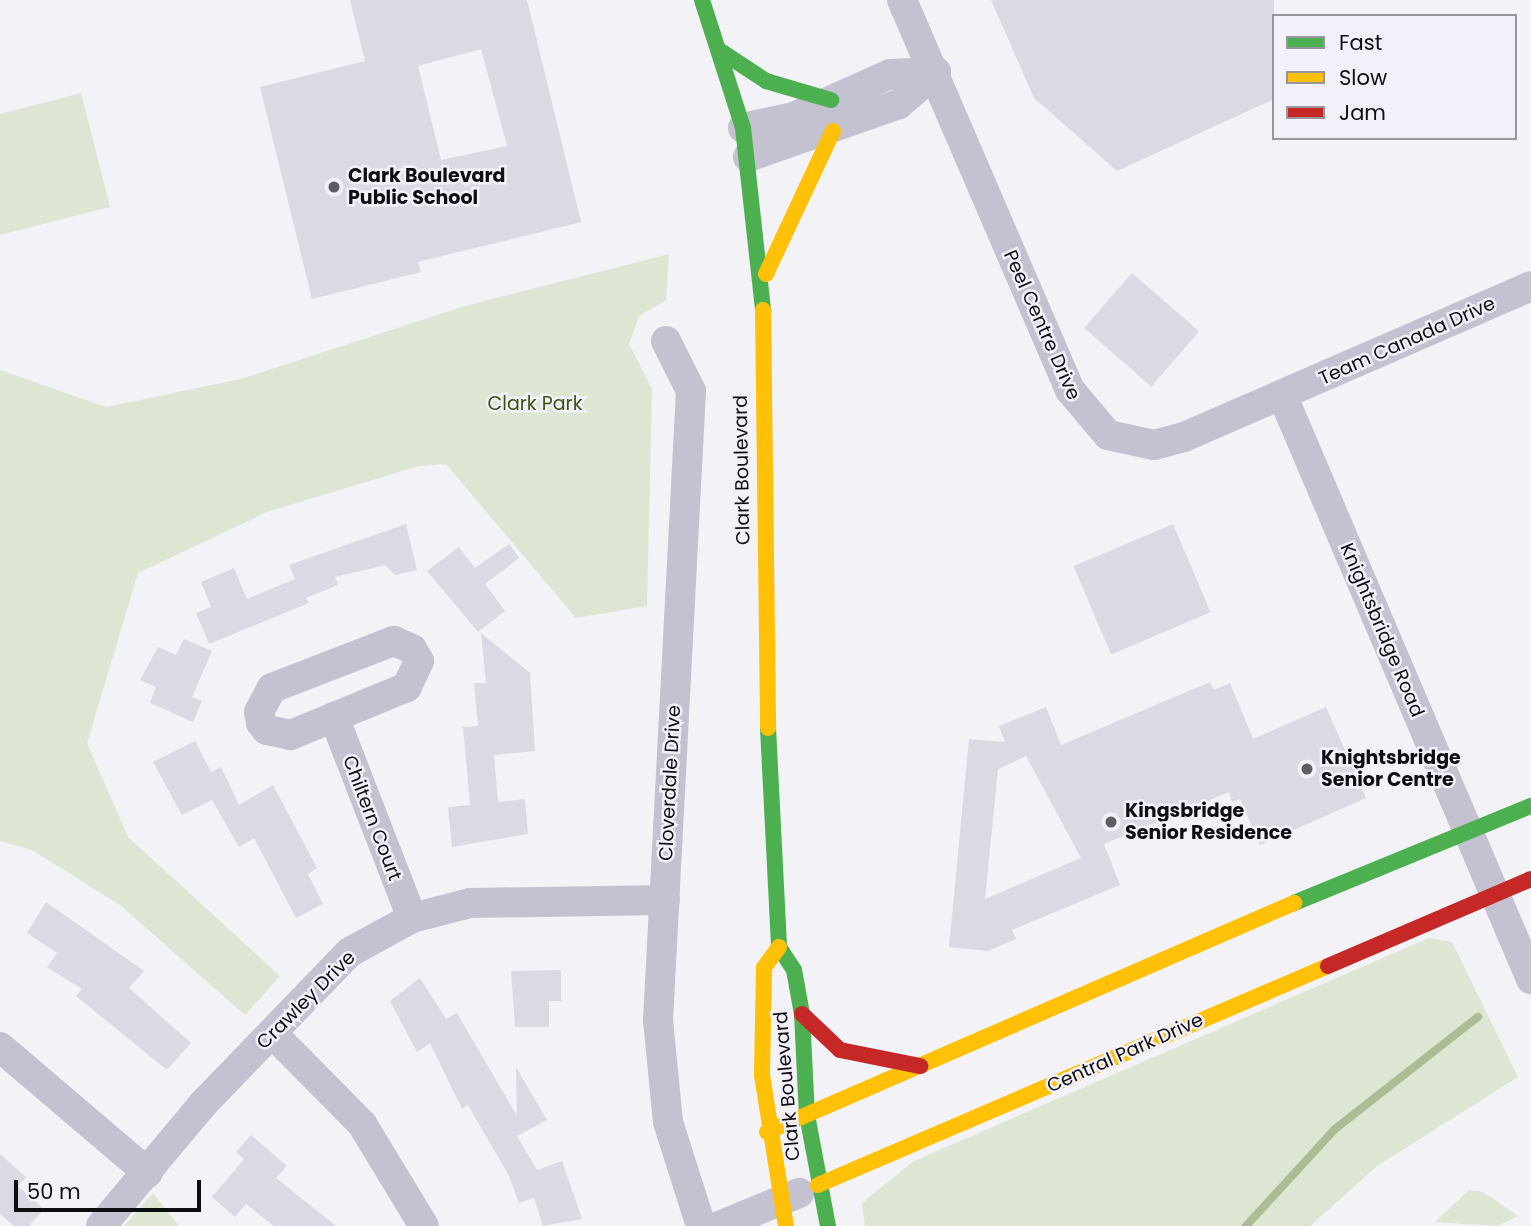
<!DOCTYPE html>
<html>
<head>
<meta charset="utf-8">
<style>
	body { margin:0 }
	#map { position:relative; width:1531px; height:1226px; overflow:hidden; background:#f3f2f7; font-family:Poppins,sans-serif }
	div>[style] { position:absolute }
	.green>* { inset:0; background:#dde5d3 }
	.stream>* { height:8px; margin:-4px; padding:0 4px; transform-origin:4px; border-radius:4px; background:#acbd94 }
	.building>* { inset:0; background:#dbd9e3; transform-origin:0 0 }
	.street>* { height:30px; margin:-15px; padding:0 15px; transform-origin:15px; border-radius:15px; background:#c4c1d0 }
	.fast>* { height:16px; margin:-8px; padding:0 8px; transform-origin:8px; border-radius:8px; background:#4caf50 }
	.slow>* { height:16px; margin:-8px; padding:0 8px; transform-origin:8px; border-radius:8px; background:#ffc107 }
	.jam>* { height:16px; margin:-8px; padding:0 8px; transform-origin:8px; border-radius:8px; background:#c62828 }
	.dots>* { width:19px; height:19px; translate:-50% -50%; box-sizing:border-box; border:4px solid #f2f0f9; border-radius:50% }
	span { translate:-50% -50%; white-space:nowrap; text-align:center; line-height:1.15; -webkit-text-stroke:5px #f2f0f9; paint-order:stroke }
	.poi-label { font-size:19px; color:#0e0e11; font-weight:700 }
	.left { translate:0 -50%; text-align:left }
	.street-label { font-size:19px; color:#0e0e11 }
	.park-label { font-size:19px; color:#3d5411 }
	.legend { position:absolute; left:1272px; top:14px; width:245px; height:126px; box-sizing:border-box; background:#f2f0f9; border:2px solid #97969c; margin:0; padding:9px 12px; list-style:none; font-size:21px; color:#0e0e11 }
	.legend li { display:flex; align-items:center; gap:14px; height:35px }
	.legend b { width:35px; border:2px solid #97969c }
	.scale { position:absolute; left:14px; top:1180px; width:187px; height:32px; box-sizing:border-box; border:4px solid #0e0e11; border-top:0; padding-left:9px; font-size:21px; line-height:24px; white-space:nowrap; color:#0e0e11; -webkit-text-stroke:5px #f2f0f9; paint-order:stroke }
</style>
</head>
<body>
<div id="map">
	<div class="green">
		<i style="clip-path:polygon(81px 93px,110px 207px,0 235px,0 114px)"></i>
		<i style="clip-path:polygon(669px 254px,666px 300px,639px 316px,629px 344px,652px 389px,647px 606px,576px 618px,446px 464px,419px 466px,267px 512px,138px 573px,87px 743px,128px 837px,280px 976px,245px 1015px,120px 905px,32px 850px,0 841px,0 370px,106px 407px,241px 379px,465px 306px)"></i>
		<i style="clip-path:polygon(1429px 938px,1452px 942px,1518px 1077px,1377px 1166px,1310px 1226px,865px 1226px,862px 1203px,914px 1161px)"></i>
		<i style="clip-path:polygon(1469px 1190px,1483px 1192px,1518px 1216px,1497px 1226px,1435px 1222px)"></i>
		<i style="clip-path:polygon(153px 1193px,179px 1226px,124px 1226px)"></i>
	</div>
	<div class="stream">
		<i style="left:1246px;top:1226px;width:132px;rotate:-47.5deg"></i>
		<i style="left:1335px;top:1129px;width:182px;rotate:-38.1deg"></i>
	</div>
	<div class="building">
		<i style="clip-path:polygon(evenodd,350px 0,527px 0,581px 222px,418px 262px,421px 272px,312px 299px,260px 87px,365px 61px,350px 0,481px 49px,507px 146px,441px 160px,418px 66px,481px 49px)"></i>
		<i style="clip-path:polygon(991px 0,1274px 0,1274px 99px,1117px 171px,1034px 98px)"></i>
		<i style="left:1132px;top:273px;width:89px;height:73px;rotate:41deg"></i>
		<i style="clip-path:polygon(406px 524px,417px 570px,395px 575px,385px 565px,335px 577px,338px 585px,306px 598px,309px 603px,209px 644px,196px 613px,211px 607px,201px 582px,234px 568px,247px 599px,295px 579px,289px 565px)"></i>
		<i style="left:1173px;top:524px;width:96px;height:108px;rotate:67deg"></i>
		<i style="clip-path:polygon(509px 544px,519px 558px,485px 584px,505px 611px,478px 632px,427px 571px,459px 547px,475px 568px)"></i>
		<i style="clip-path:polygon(481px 633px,530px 673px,535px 751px,494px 755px,498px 802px,525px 799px,528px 834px,452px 847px,448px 807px,470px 805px,463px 727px,478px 726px,474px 683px,486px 683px)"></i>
		<i style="clip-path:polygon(184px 639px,212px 651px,192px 697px,202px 701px,193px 722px,150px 703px,156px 687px,140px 680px,158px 647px,176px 655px)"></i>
		<i style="clip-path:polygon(evenodd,1210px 682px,1214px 690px,1230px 683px,1253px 739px,1326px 707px,1366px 798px,1260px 845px,1240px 799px,1232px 802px,1229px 792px,1104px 844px,1120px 885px,1012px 930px,1016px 939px,988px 951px,949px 947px,969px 739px,1005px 742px,999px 726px,1046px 707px,1061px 745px,1210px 682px,1026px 756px,1081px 858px,985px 899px,998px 769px,1026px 756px)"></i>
		<i style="clip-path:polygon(195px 741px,211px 772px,221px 767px,239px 805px,273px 785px,317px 868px,308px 874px,323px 904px,296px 918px,254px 838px,239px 847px,212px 800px,182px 815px,153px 762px)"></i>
		<i style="clip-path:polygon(46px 902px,144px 971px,129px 988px,191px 1043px,167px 1070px,76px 996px,82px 989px,47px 967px,57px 953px,27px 933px)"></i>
		<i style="clip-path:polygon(561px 970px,561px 1001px,549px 1001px,549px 1027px,515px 1027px,511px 971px)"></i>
		<i style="clip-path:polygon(420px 978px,446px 1019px,457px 1013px,517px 1116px,516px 1067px,547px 1120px,517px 1136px,537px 1170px,562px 1161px,582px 1219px,543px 1226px,534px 1198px,519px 1203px,509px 1176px,468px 1105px,462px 1109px,430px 1043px,417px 1052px,390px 1001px)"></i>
		<i style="clip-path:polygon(251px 1135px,287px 1166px,276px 1178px,336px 1226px,274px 1226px,246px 1204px,235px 1217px,212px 1197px,244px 1159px,236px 1152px)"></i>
		<i style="clip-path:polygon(0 1154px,26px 1177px,18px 1186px,44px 1209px,29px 1226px,14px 1226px,0 1214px)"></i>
	</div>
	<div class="street">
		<i style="left:902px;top:0;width:425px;rotate:66.7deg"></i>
		<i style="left:1070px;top:390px;width:59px;rotate:49.8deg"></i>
		<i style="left:1108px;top:435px;width:47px;rotate:12.3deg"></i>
		<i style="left:1154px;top:445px;width:31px;rotate:-15deg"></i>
		<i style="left:1184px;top:437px;width:378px;rotate:-23.5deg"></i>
		<i style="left:743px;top:128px;width:52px;rotate:-12.2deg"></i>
		<i style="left:794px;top:117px;width:105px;rotate:-24.1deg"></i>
		<i style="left:890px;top:74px;width:46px;rotate:-2.5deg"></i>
		<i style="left:748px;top:157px;width:160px;rotate:-19.3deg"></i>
		<i style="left:899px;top:104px;width:49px;rotate:-40.9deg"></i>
		<i style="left:666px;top:341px;width:56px;rotate:63.4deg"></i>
		<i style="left:691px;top:391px;width:630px;rotate:93deg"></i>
		<i style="left:658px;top:1020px;width:102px;rotate:84.4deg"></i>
		<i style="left:668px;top:1122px;width:109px;rotate:72.4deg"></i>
		<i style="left:1283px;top:397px;width:633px;rotate:66.92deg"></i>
		<i style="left:394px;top:641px;width:20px;rotate:24deg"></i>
		<i style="left:412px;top:649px;width:14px;rotate:60deg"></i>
		<i style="left:419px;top:661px;width:29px;rotate:115deg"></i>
		<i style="left:407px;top:687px;width:126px;rotate:157.5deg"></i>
		<i style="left:291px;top:735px;width:25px;rotate:-168deg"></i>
		<i style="left:267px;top:730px;width:9px;rotate:-131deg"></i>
		<i style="left:261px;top:723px;width:11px;rotate:-100deg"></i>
		<i style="left:259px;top:712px;width:27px;rotate:-62deg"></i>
		<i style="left:272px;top:688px;width:131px;rotate:-21.1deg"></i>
		<i style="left:334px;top:717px;width:216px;rotate:68.8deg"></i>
		<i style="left:272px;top:1033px;width:128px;rotate:45.3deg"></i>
		<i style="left:362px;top:1124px;width:119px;rotate:58.7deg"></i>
		<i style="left:0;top:1047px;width:194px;rotate:40.4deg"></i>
		<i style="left:101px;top:1226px;width:158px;rotate:-50.1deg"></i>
		<i style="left:202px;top:1105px;width:213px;rotate:-46deg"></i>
		<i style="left:350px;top:952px;width:71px;rotate:-28.7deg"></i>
		<i style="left:412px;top:918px;width:60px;rotate:-14.5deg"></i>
		<i style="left:470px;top:903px;width:195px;rotate:-0.9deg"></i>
		<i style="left:719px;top:1226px;width:87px;rotate:-22.4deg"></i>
	</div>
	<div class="fast">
		<i style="left:702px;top:0;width:134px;rotate:72.2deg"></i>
		<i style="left:743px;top:128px;width:183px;rotate:83.7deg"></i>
		<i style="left:722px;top:52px;width:53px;rotate:33.4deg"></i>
		<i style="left:766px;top:81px;width:68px;rotate:16.3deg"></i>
		<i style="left:768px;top:728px;width:219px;rotate:87.1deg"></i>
		<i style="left:779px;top:947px;width:27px;rotate:57deg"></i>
		<i style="left:794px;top:970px;width:45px;rotate:79.7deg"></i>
		<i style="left:802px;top:1014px;width:101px;rotate:87.2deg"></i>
		<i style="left:807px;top:1115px;width:113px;rotate:79.3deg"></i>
		<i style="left:1294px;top:903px;width:256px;rotate:-22.3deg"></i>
	</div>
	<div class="slow">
		<i style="left:766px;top:274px;width:158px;rotate:-64.9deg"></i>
		<i style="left:763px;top:310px;width:418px;rotate:89.3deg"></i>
		<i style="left:779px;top:947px;width:26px;rotate:126deg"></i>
		<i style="left:764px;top:968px;width:107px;rotate:91.1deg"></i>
		<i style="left:762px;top:1075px;width:153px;rotate:81deg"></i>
		<i style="left:767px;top:1132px;width:575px;rotate:-23.49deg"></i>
		<i style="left:818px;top:1185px;width:555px;rotate:-23.24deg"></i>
	</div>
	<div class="jam">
		<i style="left:1328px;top:966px;width:221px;rotate:-23.2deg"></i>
		<i style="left:802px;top:1014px;width:52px;rotate:43.5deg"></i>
		<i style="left:840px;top:1050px;width:82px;rotate:11.3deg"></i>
	</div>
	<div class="dots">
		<i style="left:334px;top:187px;background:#5e5e62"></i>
		<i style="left:1307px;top:769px;background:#5e5e62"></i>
		<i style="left:1111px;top:822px;background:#5e5e62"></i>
	</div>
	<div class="poi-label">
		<span class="left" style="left:348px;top:187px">Clark Boulevard<br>Public School</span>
		<span class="left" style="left:1321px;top:769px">Knightsbridge<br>Senior Centre</span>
		<span class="left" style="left:1125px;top:822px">Kingsbridge<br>Senior Residence</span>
	</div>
	<div class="street-label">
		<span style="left:1042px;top:325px;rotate:66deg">Peel Centre Drive</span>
		<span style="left:1407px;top:341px;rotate:-24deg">Team Canada Drive</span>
		<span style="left:742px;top:470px;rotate:-91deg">Clark Boulevard</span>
		<span style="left:1382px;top:630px;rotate:67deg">Knightsbridge Road</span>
		<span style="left:670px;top:783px;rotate:-87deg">Cloverdale Drive</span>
		<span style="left:372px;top:818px;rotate:69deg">Chiltern Court</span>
		<span style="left:306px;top:1000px;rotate:-45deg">Crawley Drive</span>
		<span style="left:1125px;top:1053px;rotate:-24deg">Central Park Drive</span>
		<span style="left:787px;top:1086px;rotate:-95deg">Clark Boulevard</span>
	</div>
	<div class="park-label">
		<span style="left:535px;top:404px">Clark Park</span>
	</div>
	<ul class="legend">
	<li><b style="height:9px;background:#4caf50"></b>Fast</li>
	<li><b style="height:9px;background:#ffc107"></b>Slow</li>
	<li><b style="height:9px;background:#c62828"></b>Jam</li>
	</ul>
	<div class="scale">50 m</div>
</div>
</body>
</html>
